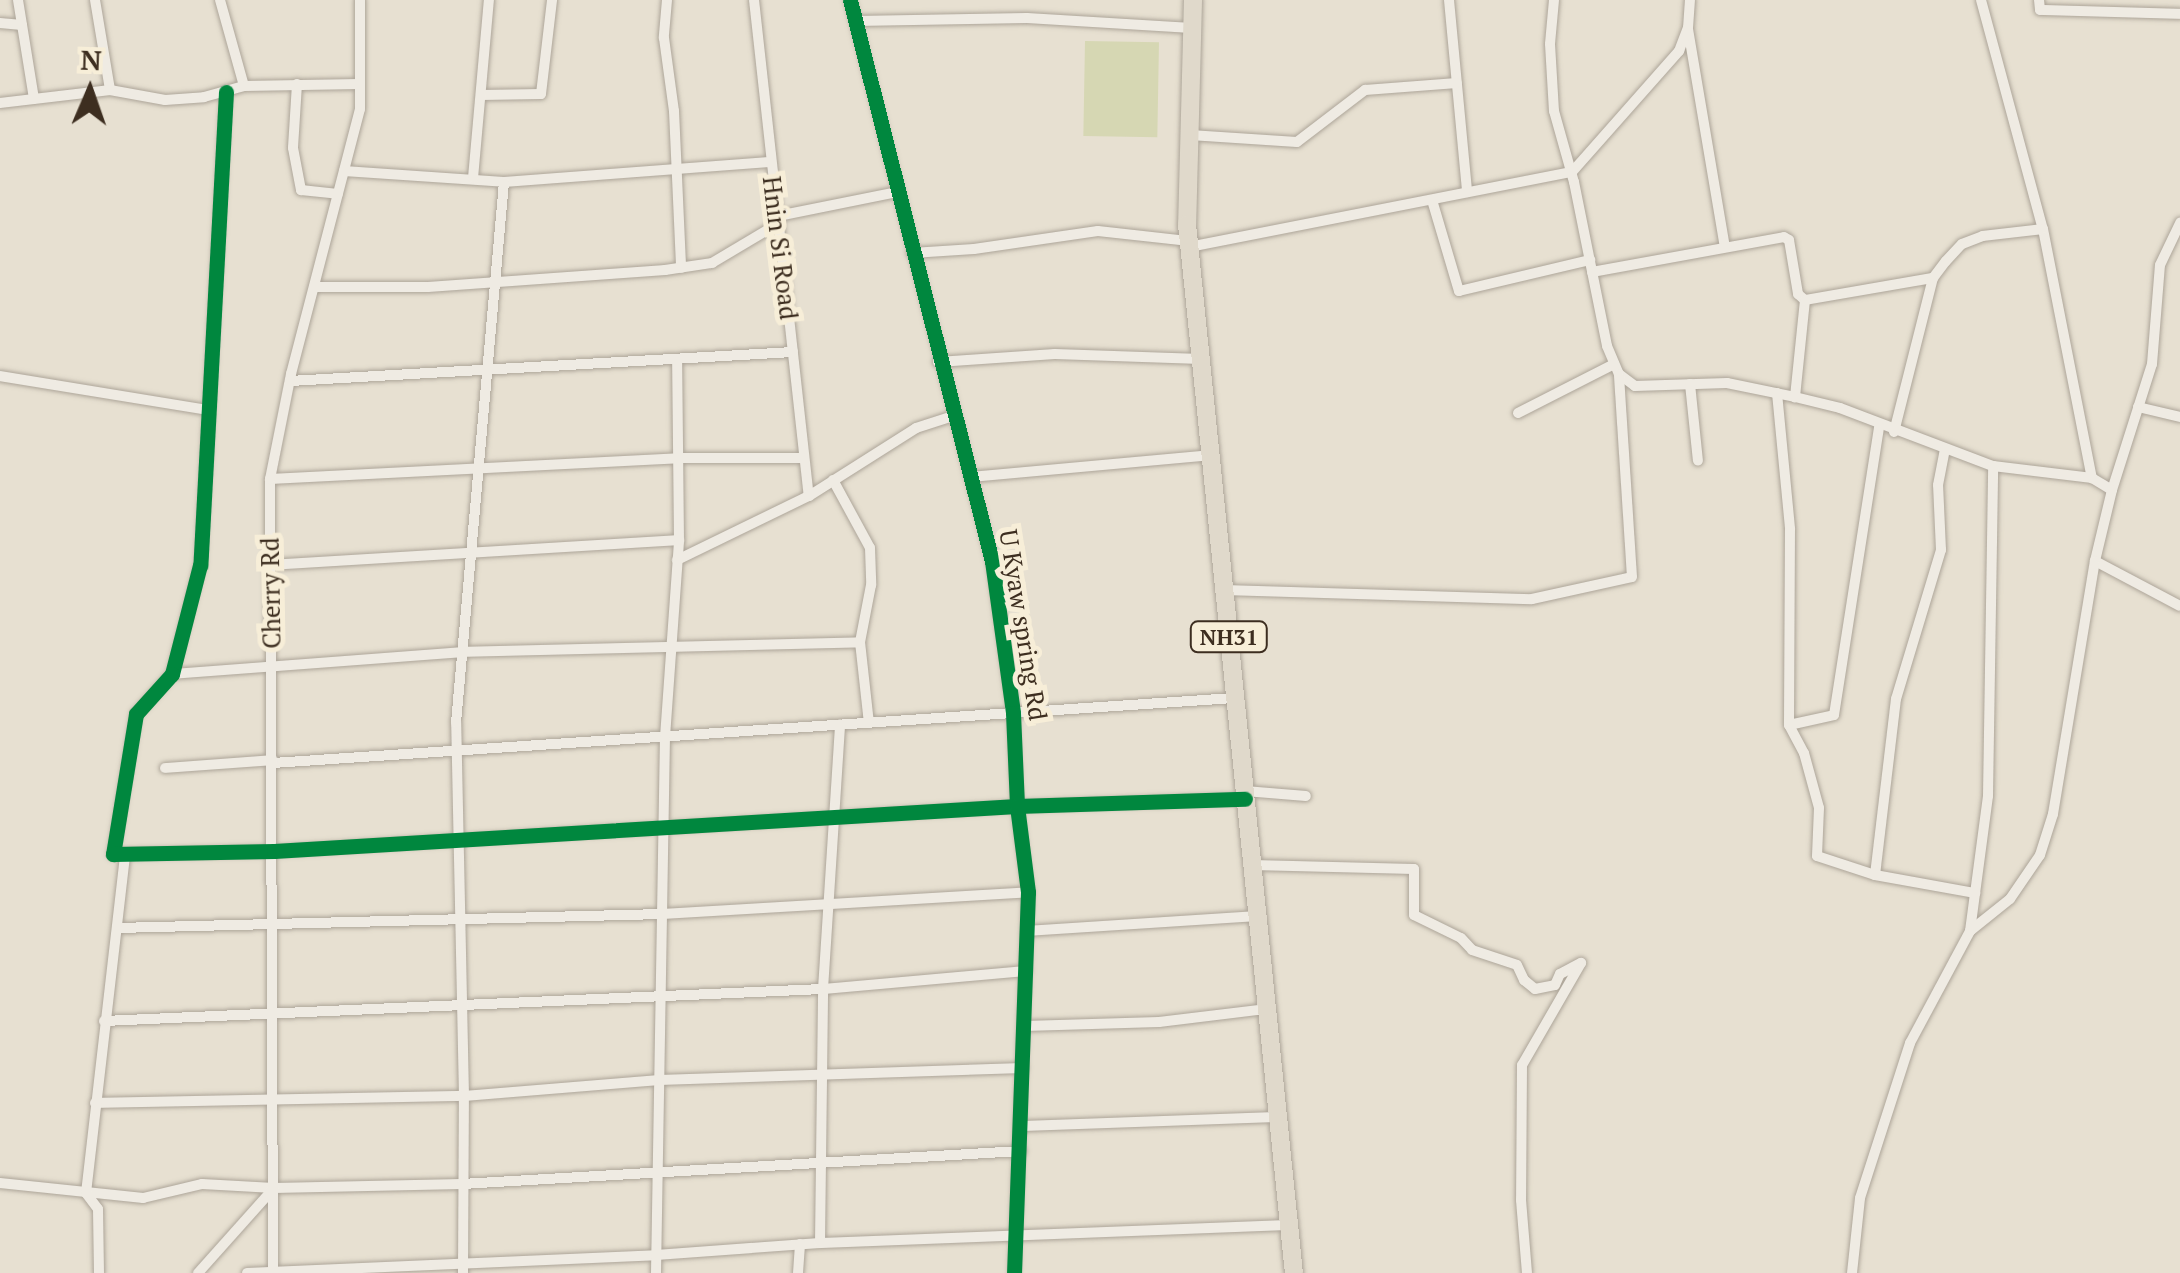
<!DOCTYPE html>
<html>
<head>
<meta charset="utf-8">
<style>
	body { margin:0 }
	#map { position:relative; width:2180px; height:1273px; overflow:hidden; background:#e7e0d1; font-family:"PT Serif",serif }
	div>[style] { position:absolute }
	.green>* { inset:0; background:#d6d7b3; transform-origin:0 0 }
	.roads { filter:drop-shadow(0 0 2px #ada599) drop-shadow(0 0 2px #ada599) }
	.minor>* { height:10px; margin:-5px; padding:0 5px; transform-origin:5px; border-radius:5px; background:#efebe3 }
	.trunk>* { height:18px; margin:-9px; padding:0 9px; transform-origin:9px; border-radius:9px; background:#e0d9cb }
	.cycleway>* { height:15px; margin:-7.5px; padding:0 7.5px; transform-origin:7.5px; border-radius:7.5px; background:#00873e }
	span { translate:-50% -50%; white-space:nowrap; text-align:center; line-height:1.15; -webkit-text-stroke:10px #f7eed8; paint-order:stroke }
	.shield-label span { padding:2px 8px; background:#f7eed8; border:2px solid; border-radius:8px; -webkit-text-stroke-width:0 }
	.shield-label { font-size:22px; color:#3d2e20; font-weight:700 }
	.street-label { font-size:25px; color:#3d2e20 }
	.north { position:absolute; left:40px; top:40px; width:100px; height:100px; -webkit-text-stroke:8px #f7eed8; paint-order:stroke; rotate:2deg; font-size:28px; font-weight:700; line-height:40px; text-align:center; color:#3d2e20 }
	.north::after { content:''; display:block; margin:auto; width:35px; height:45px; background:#3d2e20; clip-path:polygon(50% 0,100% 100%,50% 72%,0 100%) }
</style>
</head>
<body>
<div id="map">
	<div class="green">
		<i style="left:1085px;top:41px;width:74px;height:95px;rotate:1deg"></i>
	</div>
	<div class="roads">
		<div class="minor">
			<i style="left:18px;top:0;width:100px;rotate:80.8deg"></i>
			<i style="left:95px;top:0;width:91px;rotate:80.5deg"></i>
			<i style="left:220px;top:0;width:89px;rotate:74.4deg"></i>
			<i style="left:667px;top:0;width:38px;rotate:95deg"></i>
			<i style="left:664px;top:38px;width:74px;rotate:82.2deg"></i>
			<i style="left:674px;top:111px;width:157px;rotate:87.4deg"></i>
			<i style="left:754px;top:0;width:499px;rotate:83.7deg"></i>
			<i style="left:850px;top:0;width:579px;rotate:75.8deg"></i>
			<i style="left:992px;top:561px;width:153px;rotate:82.1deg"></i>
			<i style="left:1013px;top:713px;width:93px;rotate:87.5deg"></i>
			<i style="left:1017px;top:806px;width:87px;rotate:82.7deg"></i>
			<i style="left:1028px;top:892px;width:381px;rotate:92.1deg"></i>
			<i style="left:1449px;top:0;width:193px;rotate:84.6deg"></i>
			<i style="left:1554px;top:0;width:44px;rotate:95.2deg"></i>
			<i style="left:1550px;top:44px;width:67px;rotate:86.6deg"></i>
			<i style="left:1554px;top:111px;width:74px;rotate:74.3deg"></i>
			<i style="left:1574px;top:182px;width:167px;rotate:78.6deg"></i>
			<i style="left:1607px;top:346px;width:30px;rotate:67deg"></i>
			<i style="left:1619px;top:374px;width:20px;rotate:37deg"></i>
			<i style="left:1635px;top:386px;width:92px;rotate:-1.9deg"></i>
			<i style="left:1727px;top:383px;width:69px;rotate:11.6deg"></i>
			<i style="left:1795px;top:397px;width:46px;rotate:13.7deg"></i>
			<i style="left:1840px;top:408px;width:164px;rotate:20.8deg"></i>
			<i style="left:1993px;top:466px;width:100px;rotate:6.9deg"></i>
			<i style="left:2092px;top:478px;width:23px;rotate:31deg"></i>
			<i style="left:2112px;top:490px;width:132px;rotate:-72.4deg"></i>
			<i style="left:2152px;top:364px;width:99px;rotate:-85.4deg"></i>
			<i style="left:2160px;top:265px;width:47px;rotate:-64.5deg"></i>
			<i style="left:1981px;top:0;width:237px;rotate:74.9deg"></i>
			<i style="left:2043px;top:229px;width:254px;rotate:78.9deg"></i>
			<i style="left:2039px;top:0;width:10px;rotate:84deg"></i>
			<i style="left:2040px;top:10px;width:140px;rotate:1.6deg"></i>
			<i style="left:856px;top:21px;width:171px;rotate:-1deg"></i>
			<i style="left:1027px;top:18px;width:165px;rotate:3.5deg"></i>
			<i style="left:0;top:23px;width:22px;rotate:5deg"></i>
			<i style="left:1688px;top:29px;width:221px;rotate:80.4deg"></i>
			<i style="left:297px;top:84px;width:64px;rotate:93.6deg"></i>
			<i style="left:293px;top:148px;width:43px;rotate:79.2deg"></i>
			<i style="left:301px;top:190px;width:37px;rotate:6deg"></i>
			<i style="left:226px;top:92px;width:474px;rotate:93.1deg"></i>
			<i style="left:200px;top:565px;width:113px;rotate:104.4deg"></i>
			<i style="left:172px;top:674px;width:54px;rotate:132deg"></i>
			<i style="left:136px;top:714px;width:142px;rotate:99.3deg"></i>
			<i style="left:113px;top:854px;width:161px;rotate:-1.1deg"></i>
			<i style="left:274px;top:851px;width:744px;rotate:-3.47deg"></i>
			<i style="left:1017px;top:806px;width:228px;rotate:-1.8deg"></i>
			<i style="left:481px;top:95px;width:60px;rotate:-1deg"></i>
			<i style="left:541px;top:94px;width:95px;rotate:-83.3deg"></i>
			<i style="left:0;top:103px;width:111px;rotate:-6.7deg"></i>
			<i style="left:110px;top:90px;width:56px;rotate:10.3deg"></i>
			<i style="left:165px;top:100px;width:39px;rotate:-4deg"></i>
			<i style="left:204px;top:97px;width:41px;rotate:-15.4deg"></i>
			<i style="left:244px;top:86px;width:115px;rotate:-1deg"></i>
			<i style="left:1190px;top:135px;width:107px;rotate:3.7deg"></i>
			<i style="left:1297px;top:142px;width:86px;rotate:-37.4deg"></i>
			<i style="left:1365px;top:90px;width:92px;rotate:-4.4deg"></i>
			<i style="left:344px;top:171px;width:160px;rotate:3.9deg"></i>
			<i style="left:504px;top:182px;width:266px;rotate:-4.3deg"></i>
			<i style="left:473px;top:178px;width:179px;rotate:-84.9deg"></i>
			<i style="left:1432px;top:200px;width:95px;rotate:73.5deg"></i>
			<i style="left:1459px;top:291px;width:135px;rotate:-13.3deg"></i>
			<i style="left:778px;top:216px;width:121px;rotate:-11.4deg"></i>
			<i style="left:1189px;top:247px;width:390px;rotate:-11.1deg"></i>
			<i style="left:1572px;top:172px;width:162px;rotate:-48.5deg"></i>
			<i style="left:1679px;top:51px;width:25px;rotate:-69deg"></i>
			<i style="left:1688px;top:28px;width:28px;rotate:-86deg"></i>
			<i style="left:912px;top:253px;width:62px;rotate:-3.7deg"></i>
			<i style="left:974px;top:249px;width:125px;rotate:-8.3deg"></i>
			<i style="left:1098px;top:231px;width:92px;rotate:6.3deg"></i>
			<i style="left:1592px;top:272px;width:195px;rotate:-10.3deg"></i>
			<i style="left:1784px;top:237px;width:6px;rotate:31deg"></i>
			<i style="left:1789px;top:240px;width:55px;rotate:80.5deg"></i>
			<i style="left:1798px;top:294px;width:9px;rotate:41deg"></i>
			<i style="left:1805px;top:300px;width:98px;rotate:95.9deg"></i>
			<i style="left:314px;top:287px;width:114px"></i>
			<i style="left:428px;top:287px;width:238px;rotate:-4.1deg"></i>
			<i style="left:665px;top:270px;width:48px;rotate:-8.5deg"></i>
			<i style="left:712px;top:263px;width:78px;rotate:-30.8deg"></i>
			<i style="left:1805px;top:300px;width:130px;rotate:-9.8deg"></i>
			<i style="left:938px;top:362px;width:117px;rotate:-3.9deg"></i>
			<i style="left:1055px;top:354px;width:146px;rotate:2deg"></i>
			<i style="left:0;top:376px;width:211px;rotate:9.3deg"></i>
			<i style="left:290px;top:381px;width:504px;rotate:-3.3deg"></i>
			<i style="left:1690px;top:384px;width:77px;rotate:84.1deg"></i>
			<i style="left:1777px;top:393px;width:137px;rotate:84.5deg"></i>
			<i style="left:1790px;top:529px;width:196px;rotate:90.3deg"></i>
			<i style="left:1789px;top:725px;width:32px;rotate:62deg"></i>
			<i style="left:1804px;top:753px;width:57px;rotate:74.7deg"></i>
			<i style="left:1819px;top:808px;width:48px;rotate:92.4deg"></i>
			<i style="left:1817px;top:856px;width:61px;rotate:18.1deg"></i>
			<i style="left:1875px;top:875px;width:102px;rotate:10.2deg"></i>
			<i style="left:2138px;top:407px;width:43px;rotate:13.4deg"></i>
			<i style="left:1518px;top:413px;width:108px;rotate:-27deg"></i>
			<i style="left:1894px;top:432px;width:159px;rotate:-75.8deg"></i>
			<i style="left:1933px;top:278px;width:21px;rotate:-53deg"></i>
			<i style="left:1946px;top:261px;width:23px;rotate:-47deg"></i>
			<i style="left:1962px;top:244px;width:22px;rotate:-21deg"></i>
			<i style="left:1983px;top:236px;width:60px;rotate:-6.7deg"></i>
			<i style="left:970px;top:477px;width:241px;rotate:-5.2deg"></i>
			<i style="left:270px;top:479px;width:409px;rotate:-2.9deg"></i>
			<i style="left:678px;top:458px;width:124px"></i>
			<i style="left:833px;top:480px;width:77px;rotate:61.4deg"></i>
			<i style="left:870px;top:548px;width:37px;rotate:88deg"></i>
			<i style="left:871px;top:585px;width:58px;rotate:100.9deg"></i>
			<i style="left:860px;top:642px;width:81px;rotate:83.7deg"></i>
			<i style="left:2112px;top:490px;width:73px;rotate:103.5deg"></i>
			<i style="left:2095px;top:561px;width:96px;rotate:27.9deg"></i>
			<i style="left:677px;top:560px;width:147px;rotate:-25.9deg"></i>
			<i style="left:809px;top:496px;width:127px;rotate:-32.4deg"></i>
			<i style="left:916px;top:428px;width:39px;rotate:-18deg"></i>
			<i style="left:270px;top:565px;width:410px;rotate:-3.5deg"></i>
			<i style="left:1224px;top:590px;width:308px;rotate:1.7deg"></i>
			<i style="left:1532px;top:599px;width:102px;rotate:-12.4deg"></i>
			<i style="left:1632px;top:577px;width:203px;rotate:-93.7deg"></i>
			<i style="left:172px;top:674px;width:291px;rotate:-4.3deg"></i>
			<i style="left:462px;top:652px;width:398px;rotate:-1.4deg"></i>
			<i style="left:1789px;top:725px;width:46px;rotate:-12.5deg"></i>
			<i style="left:1834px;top:715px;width:292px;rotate:-81.1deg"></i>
			<i style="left:273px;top:763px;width:964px;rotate:-3.87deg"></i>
			<i style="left:165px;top:768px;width:108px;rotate:-4.2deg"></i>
			<i style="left:1245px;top:791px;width:61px;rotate:4.7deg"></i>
			<i style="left:1252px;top:865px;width:162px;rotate:1.4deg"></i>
			<i style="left:1414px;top:869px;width:46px;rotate:90deg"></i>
			<i style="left:1414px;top:915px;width:52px;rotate:26.1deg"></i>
			<i style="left:1461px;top:938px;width:16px;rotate:47deg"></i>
			<i style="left:1472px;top:950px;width:47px;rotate:18.4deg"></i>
			<i style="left:1517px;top:965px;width:17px;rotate:65deg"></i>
			<i style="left:1524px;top:980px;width:14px;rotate:39deg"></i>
			<i style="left:1535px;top:989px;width:20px;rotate:-11deg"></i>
			<i style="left:1555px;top:985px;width:12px;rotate:-66deg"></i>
			<i style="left:1560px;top:974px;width:24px;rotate:-28deg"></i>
			<i style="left:1581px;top:963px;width:118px;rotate:120deg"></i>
			<i style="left:1522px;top:1065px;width:135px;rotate:90.4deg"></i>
			<i style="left:1521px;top:1200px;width:73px;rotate:85.3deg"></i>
			<i style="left:1875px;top:875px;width:177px;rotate:-83.2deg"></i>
			<i style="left:1896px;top:699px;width:156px;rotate:-73.2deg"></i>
			<i style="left:1941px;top:550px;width:65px;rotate:-92.6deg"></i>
			<i style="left:1938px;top:485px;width:36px;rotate:-79deg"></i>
			<i style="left:117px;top:928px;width:546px;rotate:-1.47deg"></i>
			<i style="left:663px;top:914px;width:366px;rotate:-3.4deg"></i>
			<i style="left:1027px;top:931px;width:230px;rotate:-3.7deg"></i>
			<i style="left:1970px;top:931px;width:51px;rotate:-38.7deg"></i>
			<i style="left:2010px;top:899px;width:53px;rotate:-55.7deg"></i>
			<i style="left:2040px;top:855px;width:43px;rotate:-72.4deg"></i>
			<i style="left:2053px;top:814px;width:256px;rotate:-80.6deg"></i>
			<i style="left:104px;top:1021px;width:720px;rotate:-2.55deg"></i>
			<i style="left:823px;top:989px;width:204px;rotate:-5.1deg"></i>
			<i style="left:1025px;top:1026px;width:134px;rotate:-1.7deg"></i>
			<i style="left:1159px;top:1022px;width:109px;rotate:-6.9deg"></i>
			<i style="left:95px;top:1103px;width:369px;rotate:-1.1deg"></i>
			<i style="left:464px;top:1096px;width:373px;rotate:-91.2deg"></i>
			<i style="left:456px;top:723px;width:543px;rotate:-84.93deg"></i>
			<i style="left:1021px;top:1126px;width:257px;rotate:-2deg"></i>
			<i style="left:0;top:1183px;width:144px;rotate:6deg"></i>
			<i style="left:143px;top:1198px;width:61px;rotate:-13.3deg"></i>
			<i style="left:202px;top:1184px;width:72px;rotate:3.2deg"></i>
			<i style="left:274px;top:1188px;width:188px;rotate:-1.2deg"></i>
			<i style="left:462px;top:1184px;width:560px;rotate:-3.38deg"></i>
			<i style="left:820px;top:1243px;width:254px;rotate:-89.3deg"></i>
			<i style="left:823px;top:989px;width:265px;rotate:-86.3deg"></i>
			<i style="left:99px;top:1273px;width:64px;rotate:-90.9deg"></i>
			<i style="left:98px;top:1209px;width:20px;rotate:-127deg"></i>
			<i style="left:86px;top:1193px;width:340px;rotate:-83.4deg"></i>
			<i style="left:198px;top:1273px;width:114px;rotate:-48.2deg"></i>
			<i style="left:247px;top:1273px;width:409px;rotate:-2.5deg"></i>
			<i style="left:656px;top:1255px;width:164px;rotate:-4.2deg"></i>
			<i style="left:820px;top:1243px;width:469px;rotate:-2.2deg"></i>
			<i style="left:273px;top:1273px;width:794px;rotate:-90.22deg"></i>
			<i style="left:270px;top:479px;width:107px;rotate:-78.7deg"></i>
			<i style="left:291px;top:374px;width:274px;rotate:-75.4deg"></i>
			<i style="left:360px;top:109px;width:109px;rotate:-90deg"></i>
			<i style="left:463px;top:1273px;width:177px;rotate:-89.7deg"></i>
			<i style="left:464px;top:1096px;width:196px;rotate:-4.7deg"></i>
			<i style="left:659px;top:1080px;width:364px;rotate:-1.9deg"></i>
			<i style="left:656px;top:1273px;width:536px;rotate:-89.04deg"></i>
			<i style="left:665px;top:737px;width:197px;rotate:-85.9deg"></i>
			<i style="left:679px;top:540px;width:179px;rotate:-90.6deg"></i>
			<i style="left:798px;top:1273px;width:29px;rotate:-86deg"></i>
			<i style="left:1852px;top:1273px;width:75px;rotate:-83.9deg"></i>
			<i style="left:1860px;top:1198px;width:163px;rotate:-72.1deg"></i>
			<i style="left:1910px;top:1043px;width:127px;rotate:-61.8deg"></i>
			<i style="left:1970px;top:931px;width:136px;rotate:-82.4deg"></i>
			<i style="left:1988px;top:796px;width:330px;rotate:-89.1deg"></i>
		</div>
		<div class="trunk">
			<i style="left:1193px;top:0;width:224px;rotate:91.5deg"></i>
			<i style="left:1187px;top:224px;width:1054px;rotate:84.18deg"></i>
		</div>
	</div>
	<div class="cycleway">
		<i style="left:850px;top:0;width:579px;rotate:75.8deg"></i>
		<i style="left:992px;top:561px;width:153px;rotate:82.1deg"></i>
		<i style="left:1013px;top:713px;width:93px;rotate:87.5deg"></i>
		<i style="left:1017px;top:806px;width:87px;rotate:82.7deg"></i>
		<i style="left:1028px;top:892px;width:381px;rotate:92.1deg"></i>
		<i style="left:226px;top:92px;width:474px;rotate:93.1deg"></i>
		<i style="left:200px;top:565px;width:113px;rotate:104.4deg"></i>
		<i style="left:172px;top:674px;width:54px;rotate:132deg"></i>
		<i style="left:136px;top:714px;width:142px;rotate:99.3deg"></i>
		<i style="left:113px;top:854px;width:161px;rotate:-1.1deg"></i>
		<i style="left:274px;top:851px;width:744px;rotate:-3.47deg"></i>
		<i style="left:1017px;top:806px;width:228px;rotate:-1.8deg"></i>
	</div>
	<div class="shield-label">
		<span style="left:1229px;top:637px">NH31</span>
	</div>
	<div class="street-label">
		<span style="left:780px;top:248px;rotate:83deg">Hnin Si Road</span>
		<span style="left:271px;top:593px;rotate:-91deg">Cherry Rd</span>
		<span style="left:1023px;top:625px;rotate:81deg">U Kyaw spring Rd</span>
	</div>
	<div class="north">N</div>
</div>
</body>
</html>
